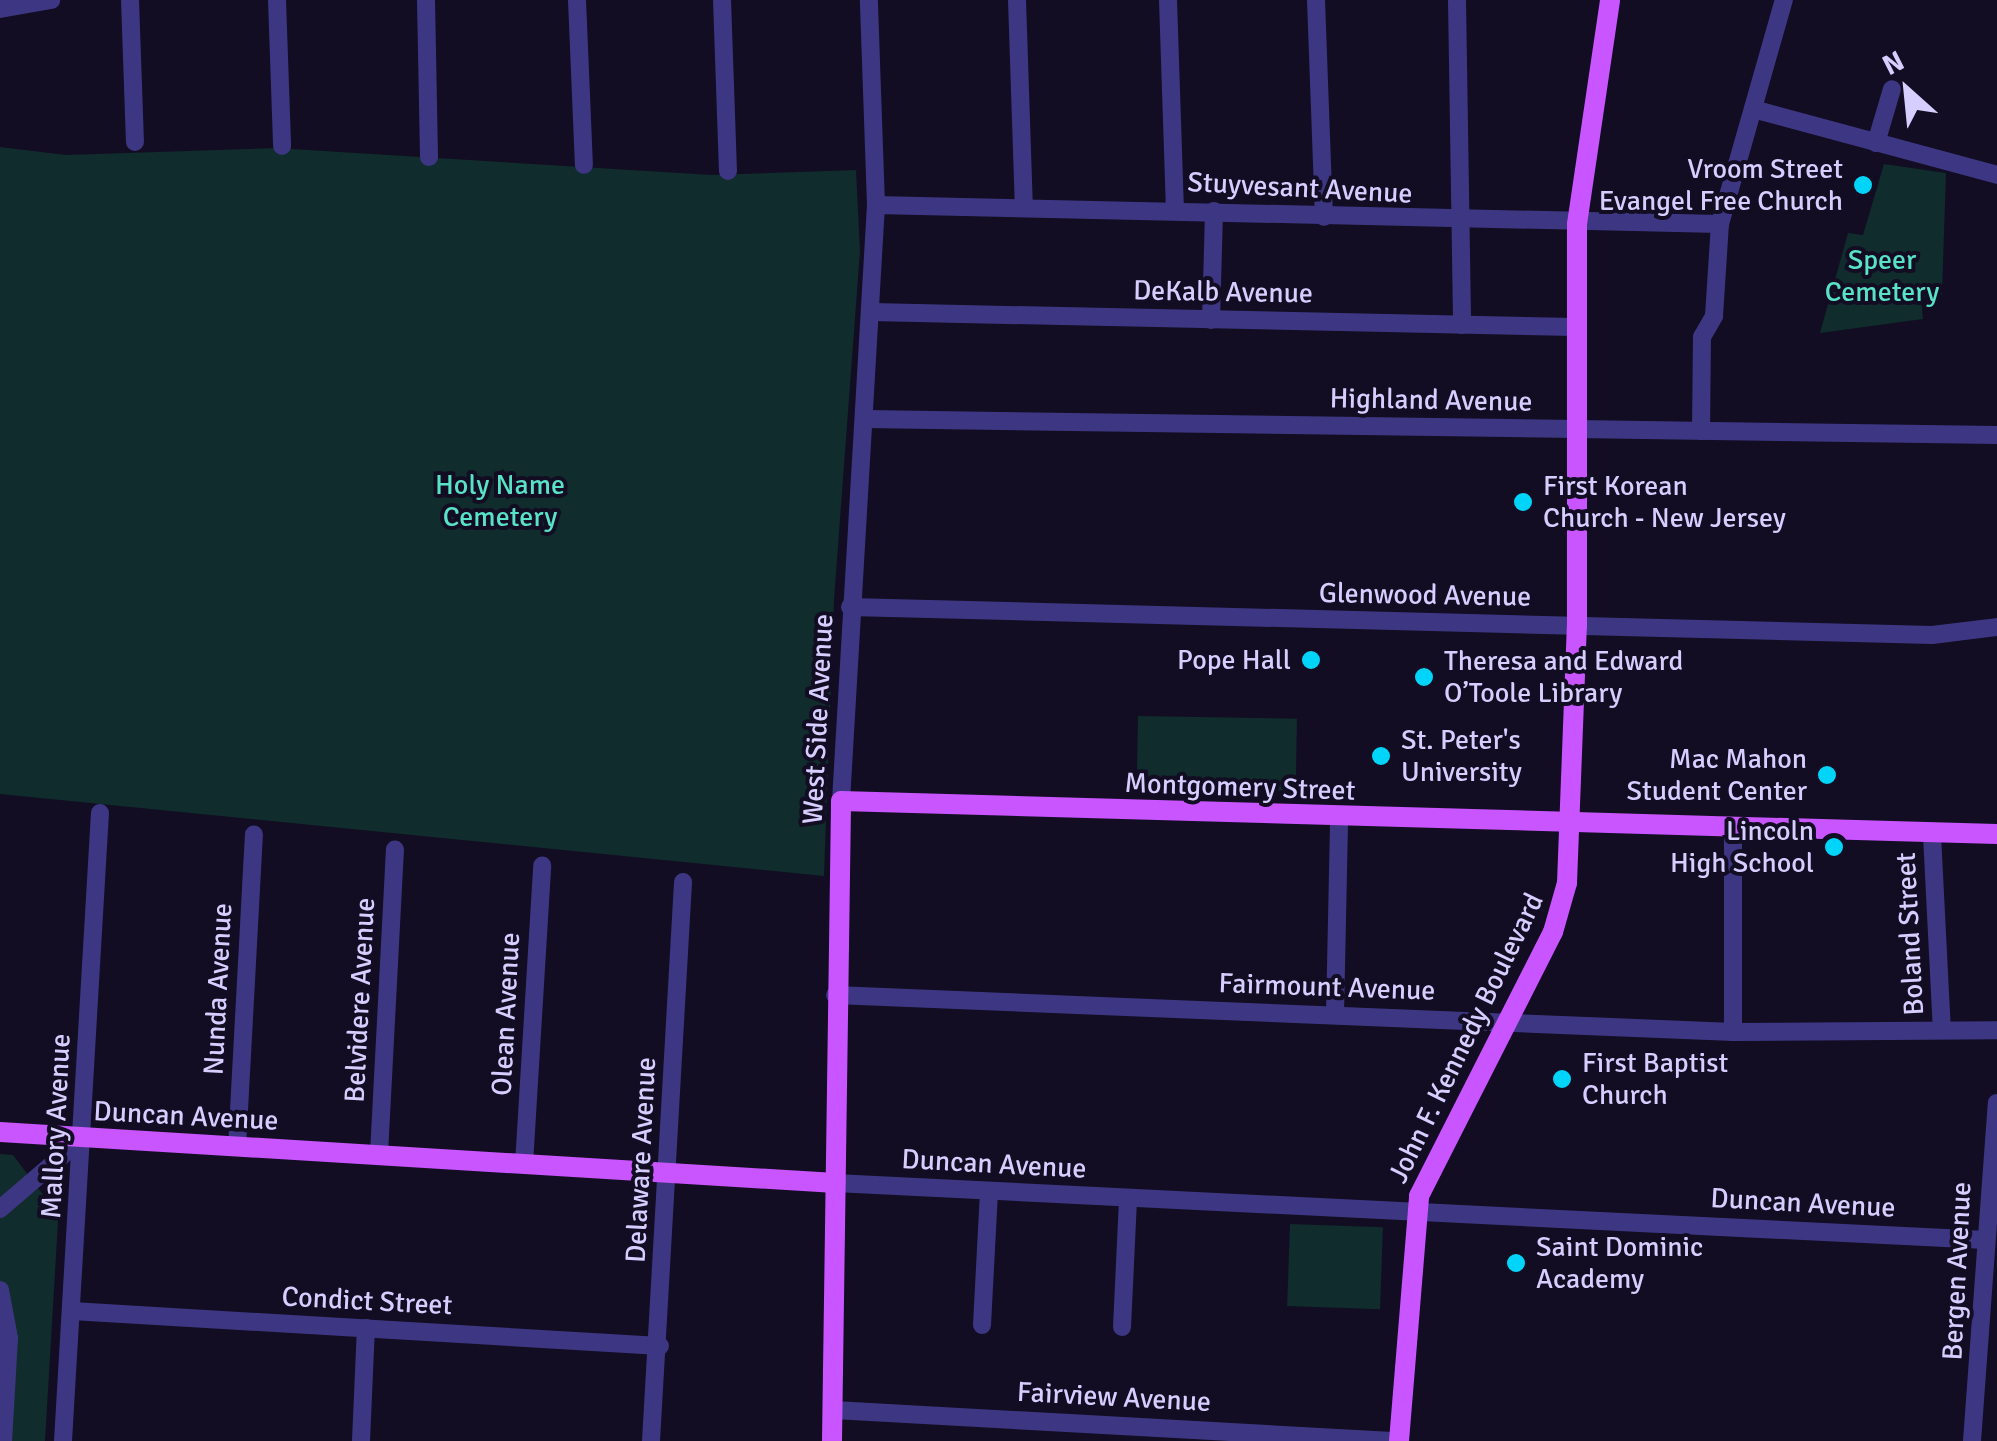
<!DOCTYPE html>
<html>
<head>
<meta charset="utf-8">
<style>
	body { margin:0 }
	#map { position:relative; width:1997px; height:1441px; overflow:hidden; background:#120d22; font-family:Signika,sans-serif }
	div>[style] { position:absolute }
	.green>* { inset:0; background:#102c2c; transform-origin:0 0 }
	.minor>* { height:18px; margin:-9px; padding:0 9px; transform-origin:9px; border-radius:9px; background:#3d3783 }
	.major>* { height:20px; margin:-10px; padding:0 10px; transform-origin:10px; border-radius:10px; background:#c855ff }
	.dots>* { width:28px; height:28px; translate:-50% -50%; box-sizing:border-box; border:5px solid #120d22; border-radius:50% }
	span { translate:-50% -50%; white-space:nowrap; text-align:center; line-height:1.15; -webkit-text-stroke:8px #120d22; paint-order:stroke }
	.poi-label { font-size:28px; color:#d6ceff }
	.right { translate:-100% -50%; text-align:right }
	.left { translate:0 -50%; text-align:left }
	.street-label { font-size:28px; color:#d6ceff }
	.park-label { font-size:28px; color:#58e2c6 }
	.north { position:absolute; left:1857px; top:40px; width:100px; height:100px; -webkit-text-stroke:8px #120d22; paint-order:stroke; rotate:333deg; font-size:28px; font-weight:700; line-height:40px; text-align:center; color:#d6ceff }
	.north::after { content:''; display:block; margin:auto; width:35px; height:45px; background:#d6ceff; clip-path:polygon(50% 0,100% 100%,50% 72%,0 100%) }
</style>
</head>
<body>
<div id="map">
	<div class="green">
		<i style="clip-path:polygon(0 147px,66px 155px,275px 148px,712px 175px,856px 170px,860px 251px,834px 600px,824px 876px,0 794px)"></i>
		<i style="clip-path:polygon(1884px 164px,1946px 173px,1942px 295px,1921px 298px,1923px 319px,1820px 333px,1848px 233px,1863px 235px)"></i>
		<i style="left:1138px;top:716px;width:159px;height:72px;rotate:1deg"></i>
		<i style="clip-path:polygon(0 1154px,13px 1155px,47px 1200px,59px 1205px,45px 1441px,0 1441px)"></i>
		<i style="left:1290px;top:1224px;width:93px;height:82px;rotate:2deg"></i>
	</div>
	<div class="minor">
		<i style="left:130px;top:0;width:142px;rotate:88deg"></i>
		<i style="left:277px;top:0;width:146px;rotate:88deg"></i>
		<i style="left:426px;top:0;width:157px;rotate:88.9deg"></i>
		<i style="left:577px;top:0;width:165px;rotate:87.6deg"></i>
		<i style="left:722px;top:0;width:171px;rotate:88deg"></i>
		<i style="left:1017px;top:0;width:206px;rotate:88.1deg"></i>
		<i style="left:1168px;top:0;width:209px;rotate:88.1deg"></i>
		<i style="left:1316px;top:0;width:217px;rotate:87.9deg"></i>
		<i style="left:1457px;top:0;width:325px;rotate:89.1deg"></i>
		<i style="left:0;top:9px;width:52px;rotate:-10deg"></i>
		<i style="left:1753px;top:109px;width:253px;rotate:15.1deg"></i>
		<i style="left:1876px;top:143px;width:56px;rotate:-73.5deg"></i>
		<i style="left:876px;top:205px;width:844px;rotate:1.29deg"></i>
		<i style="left:871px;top:312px;width:704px;rotate:1.22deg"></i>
		<i style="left:1211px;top:320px;width:109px;rotate:-88.4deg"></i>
		<i style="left:865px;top:419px;width:1132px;rotate:0.81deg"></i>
		<i style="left:1701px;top:431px;width:94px;rotate:-89.4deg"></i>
		<i style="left:1702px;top:337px;width:24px;rotate:-60deg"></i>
		<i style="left:1714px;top:316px;width:92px;rotate:-86.3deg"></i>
		<i style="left:1720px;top:224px;width:233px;rotate:-74.1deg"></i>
		<i style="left:850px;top:607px;width:1082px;rotate:1.48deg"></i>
		<i style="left:1932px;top:635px;width:65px;rotate:-7deg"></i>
		<i style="left:841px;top:801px;width:597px;rotate:-86.64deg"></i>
		<i style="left:876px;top:205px;width:205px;rotate:-92deg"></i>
		<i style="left:1932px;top:835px;width:195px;rotate:87.1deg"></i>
		<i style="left:835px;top:995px;width:899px;rotate:2.36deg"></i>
		<i style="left:1733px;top:1032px;width:264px;rotate:-0.4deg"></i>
		<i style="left:1335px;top:1015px;width:197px;rotate:-88.8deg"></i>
		<i style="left:1733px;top:1032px;width:201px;rotate:-90deg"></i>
		<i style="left:237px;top:1147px;width:313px;rotate:-86.9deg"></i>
		<i style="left:379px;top:1154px;width:305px;rotate:-87deg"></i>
		<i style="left:524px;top:1164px;width:299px;rotate:-86.5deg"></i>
		<i style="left:835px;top:1183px;width:1152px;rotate:2.84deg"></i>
		<i style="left:0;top:1209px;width:111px;rotate:-40.6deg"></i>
		<i style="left:0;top:1290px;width:49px;rotate:79.4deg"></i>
		<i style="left:9px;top:1338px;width:103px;rotate:93.3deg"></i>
		<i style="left:72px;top:1311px;width:589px;rotate:3.41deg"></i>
		<i style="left:982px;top:1325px;width:134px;rotate:-87deg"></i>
		<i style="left:1122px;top:1327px;width:128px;rotate:-87.3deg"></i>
		<i style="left:834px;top:1410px;width:559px;rotate:3.18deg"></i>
		<i style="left:63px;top:1441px;width:629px;rotate:-86.63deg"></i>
		<i style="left:361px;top:1441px;width:113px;rotate:-87.5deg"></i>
		<i style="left:651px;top:1441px;width:560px;rotate:-86.72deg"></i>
		<i style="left:1972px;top:1441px;width:339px;rotate:-85.8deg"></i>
	</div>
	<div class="major">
		<i style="left:0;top:1132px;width:837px;rotate:3.5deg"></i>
		<i style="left:832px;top:1441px;width:640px;rotate:-89.19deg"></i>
		<i style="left:841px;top:801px;width:1156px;rotate:1.64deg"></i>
		<i style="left:1399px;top:1441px;width:246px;rotate:-85.3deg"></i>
		<i style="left:1419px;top:1196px;width:296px;rotate:-63.1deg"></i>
		<i style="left:1553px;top:932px;width:51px;rotate:-74.1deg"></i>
		<i style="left:1567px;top:883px;width:257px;rotate:-87.8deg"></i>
		<i style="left:1577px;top:626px;width:402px;rotate:-90deg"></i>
		<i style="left:1577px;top:224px;width:226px;rotate:-81.6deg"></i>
	</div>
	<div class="dots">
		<i style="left:1863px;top:185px;background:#00d5f9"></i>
		<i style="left:1523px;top:502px;background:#00d5f9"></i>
		<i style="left:1311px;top:660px;background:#00d5f9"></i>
		<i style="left:1424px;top:677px;background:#00d5f9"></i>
		<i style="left:1381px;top:756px;background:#00d5f9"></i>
		<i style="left:1827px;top:775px;background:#00d5f9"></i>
		<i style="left:1834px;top:847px;background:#00d5f9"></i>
		<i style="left:1562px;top:1079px;background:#00d5f9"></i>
		<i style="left:1516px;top:1263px;background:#00d5f9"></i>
	</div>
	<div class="poi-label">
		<span class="right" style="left:1843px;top:185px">Vroom Street<br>Evangel Free Church</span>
		<span class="left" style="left:1543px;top:502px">First Korean<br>Church - New Jersey</span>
		<span class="right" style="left:1291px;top:660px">Pope Hall</span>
		<span class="left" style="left:1444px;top:677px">Theresa and Edward<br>O’Toole Library</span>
		<span class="left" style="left:1401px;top:756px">St. Peter's<br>University</span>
		<span class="right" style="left:1807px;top:775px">Mac Mahon<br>Student Center</span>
		<span class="right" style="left:1814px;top:847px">Lincoln<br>High School</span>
		<span class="left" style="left:1582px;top:1079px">First Baptist<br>Church</span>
		<span class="left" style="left:1536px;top:1263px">Saint Dominic<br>Academy</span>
	</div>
	<div class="street-label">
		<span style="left:1300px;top:188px;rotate:3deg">Stuyvesant Avenue</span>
		<span style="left:1223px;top:292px;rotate:1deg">DeKalb Avenue</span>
		<span style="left:1431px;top:400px;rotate:1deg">Highland Avenue</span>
		<span style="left:1425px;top:595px;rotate:1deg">Glenwood Avenue</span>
		<span style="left:818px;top:719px;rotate:-87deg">West Side Avenue</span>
		<span style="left:1240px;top:787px;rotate:2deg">Montgomery Street</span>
		<span style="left:1910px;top:934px;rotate:-93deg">Boland Street</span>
		<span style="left:1327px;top:987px;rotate:2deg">Fairmount Avenue</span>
		<span style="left:218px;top:989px;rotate:-87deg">Nunda Avenue</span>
		<span style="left:360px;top:1000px;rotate:-87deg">Belvidere Avenue</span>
		<span style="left:506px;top:1014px;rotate:-87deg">Olean Avenue</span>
		<span style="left:1466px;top:1038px;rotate:-64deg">John F. Kennedy Boulevard</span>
		<span style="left:186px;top:1116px;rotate:3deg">Duncan Avenue</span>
		<span style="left:56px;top:1126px;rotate:-87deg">Mallory Avenue</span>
		<span style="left:641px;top:1160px;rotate:-87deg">Delaware Avenue</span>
		<span style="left:994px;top:1164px;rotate:3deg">Duncan Avenue</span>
		<span style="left:1803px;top:1203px;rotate:3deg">Duncan Avenue</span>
		<span style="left:1957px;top:1271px;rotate:-87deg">Bergen Avenue</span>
		<span style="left:367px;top:1301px;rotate:3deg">Condict Street</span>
		<span style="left:1114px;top:1397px;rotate:3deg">Fairview Avenue</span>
	</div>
	<div class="park-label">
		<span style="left:1882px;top:276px">Speer<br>Cemetery</span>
		<span style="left:500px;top:501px">Holy Name<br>Cemetery</span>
	</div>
	<div class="north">N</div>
</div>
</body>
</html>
